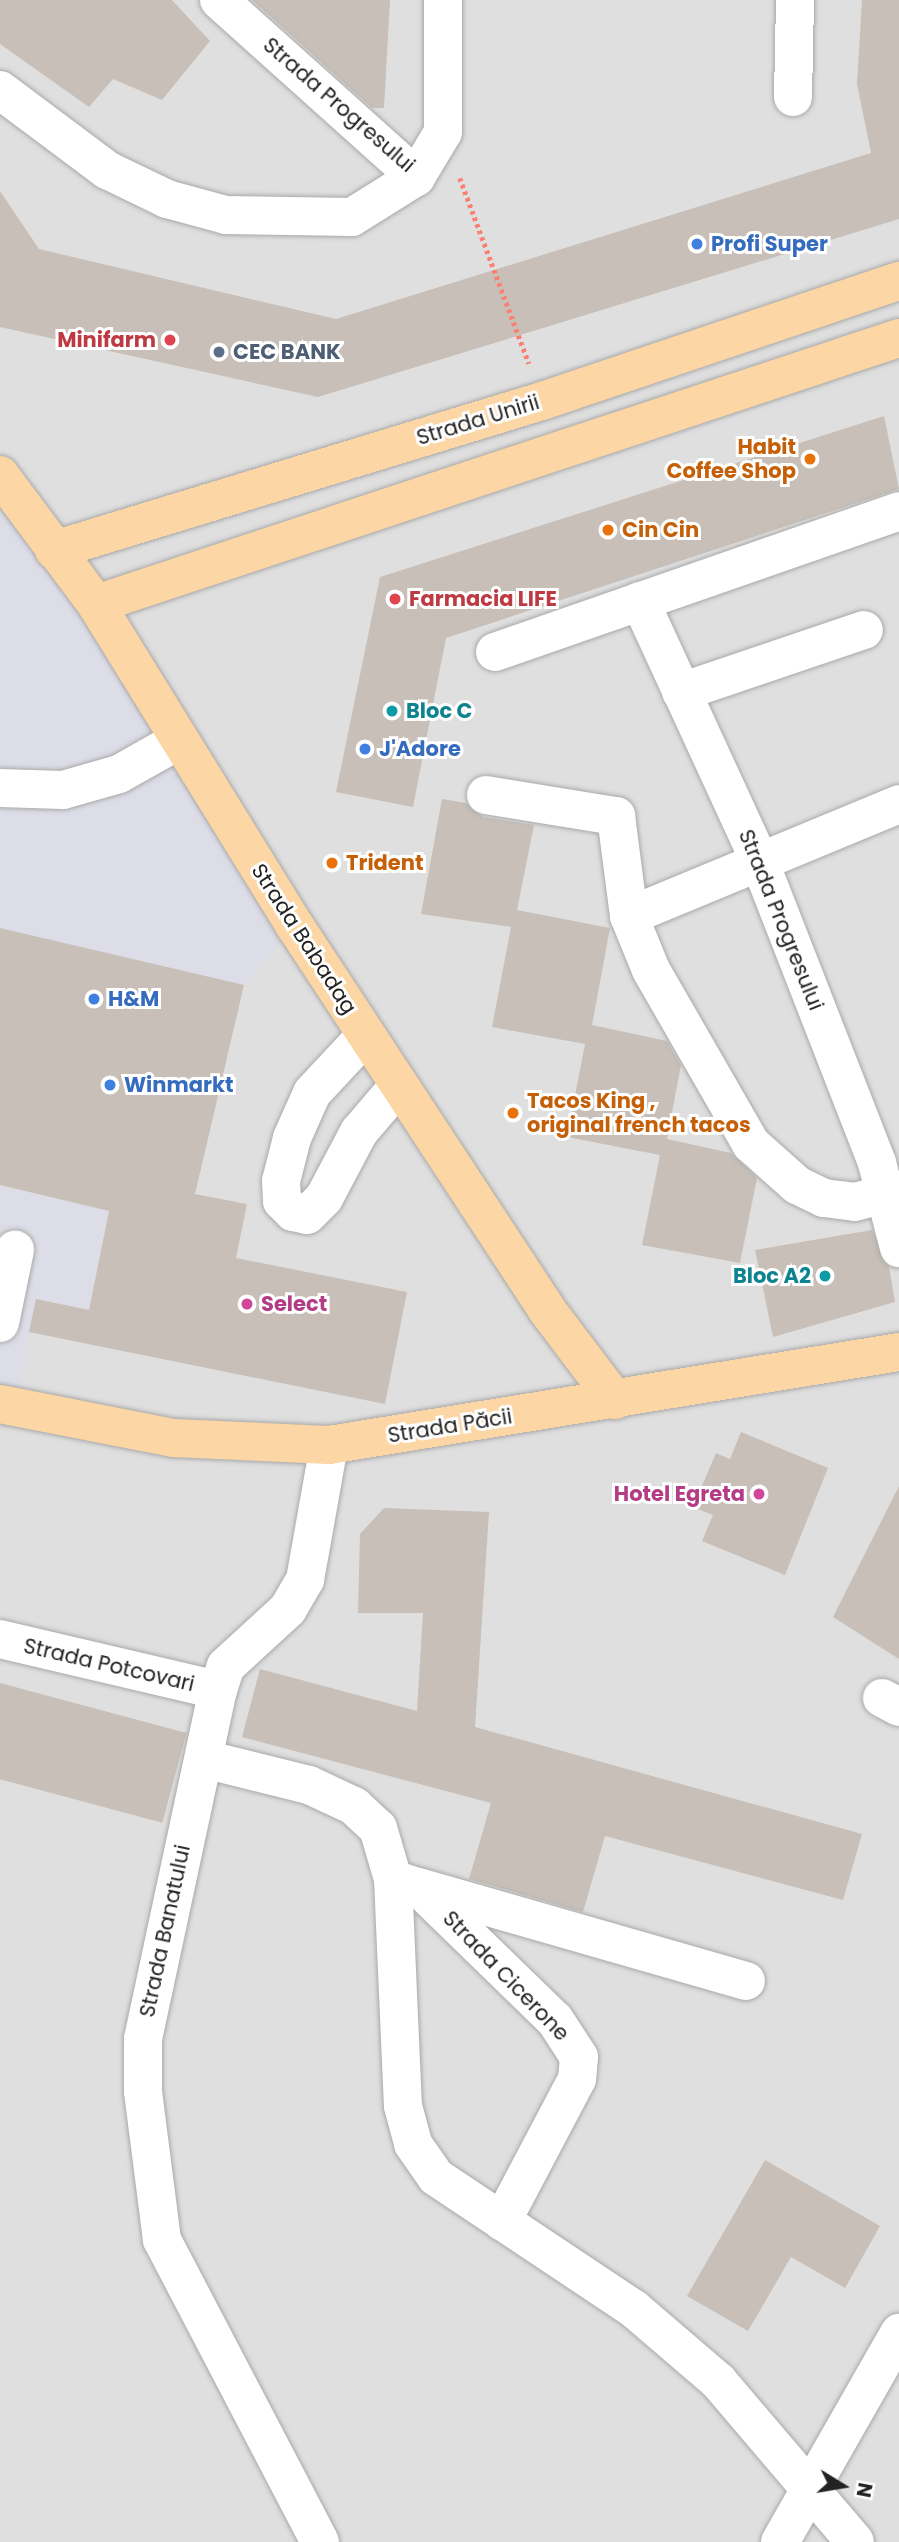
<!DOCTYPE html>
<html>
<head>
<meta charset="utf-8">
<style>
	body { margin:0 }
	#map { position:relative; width:899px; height:2542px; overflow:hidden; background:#f2efe9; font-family:Poppins,sans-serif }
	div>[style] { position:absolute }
	.residential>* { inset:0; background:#e0dfdf; transform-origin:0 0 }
	.plaza>* { inset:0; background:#dddde8 }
	.building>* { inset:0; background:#c7bfb8; transform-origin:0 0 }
	.path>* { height:4.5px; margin-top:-2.25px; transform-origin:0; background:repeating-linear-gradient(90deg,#fa8072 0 3.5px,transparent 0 7px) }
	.roads { filter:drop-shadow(0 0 2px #a9a9a9) drop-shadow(0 0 2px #a9a9a9) }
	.minor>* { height:38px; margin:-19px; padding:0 19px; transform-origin:19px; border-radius:19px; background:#fff }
	.major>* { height:38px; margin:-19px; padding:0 19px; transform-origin:19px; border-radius:19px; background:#fcd6a4 }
	.dots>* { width:19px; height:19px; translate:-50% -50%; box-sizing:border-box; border:4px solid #fff; border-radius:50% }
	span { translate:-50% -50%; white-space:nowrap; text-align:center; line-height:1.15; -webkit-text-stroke:6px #fff; paint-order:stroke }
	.street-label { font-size:21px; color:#222 }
	.shop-label { font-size:21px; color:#366cbe; font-weight:700 }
	.left { translate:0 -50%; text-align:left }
	.health-label { font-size:21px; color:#be3a42; font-weight:700 }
	.right { translate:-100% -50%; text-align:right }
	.service-label { font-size:21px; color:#4e5e75; font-weight:700 }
	.food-label { font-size:21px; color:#c56008; font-weight:700 }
	.culture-label { font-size:21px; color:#0d838f; font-weight:700 }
	.hotel-label { font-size:21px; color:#b23c85; font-weight:700 }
	.north { position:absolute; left:808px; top:2451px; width:70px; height:70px; -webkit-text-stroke:5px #fff; paint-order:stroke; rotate:101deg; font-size:19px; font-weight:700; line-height:28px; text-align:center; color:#222 }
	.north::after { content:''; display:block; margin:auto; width:24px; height:32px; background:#222; clip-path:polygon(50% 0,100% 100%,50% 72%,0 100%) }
</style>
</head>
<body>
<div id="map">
	<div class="residential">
		<i style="left:0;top:0;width:899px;height:2542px"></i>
	</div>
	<div class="plaza">
		<i style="clip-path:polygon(0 475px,295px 926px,244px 985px,0 939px)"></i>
		<i style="clip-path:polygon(0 1186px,108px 1211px,89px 1310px,36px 1299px,16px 1407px,0 1404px)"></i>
	</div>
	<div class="building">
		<i style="clip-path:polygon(0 0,172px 0,210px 41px,162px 100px,113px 79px,89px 107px,0 44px)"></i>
		<i style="clip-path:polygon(252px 0,390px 0,384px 108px,372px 108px)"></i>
		<i style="clip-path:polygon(862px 0,899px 0,899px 219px,318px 397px,0 327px,0 191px,39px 249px,336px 319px,871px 153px,857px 84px)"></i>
		<i style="clip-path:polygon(884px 416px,899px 489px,446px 638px,413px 807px,336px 792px,380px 577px)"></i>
		<i style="clip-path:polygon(442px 799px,466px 803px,483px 817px,534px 825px,517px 910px,610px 928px,592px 1025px,667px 1041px,681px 1065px,667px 1139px,731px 1153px,757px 1178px,740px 1263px,642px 1245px,660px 1155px,567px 1137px,585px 1044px,492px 1027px,511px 927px,421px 914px)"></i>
		<i style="clip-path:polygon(0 928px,244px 985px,195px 1194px,247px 1204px,236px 1258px,407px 1292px,385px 1404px,29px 1332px,36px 1299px,89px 1310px,109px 1211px,0 1185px)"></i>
		<i style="clip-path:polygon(872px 1230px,889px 1267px,895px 1302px,773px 1337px,755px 1250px)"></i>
		<i style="clip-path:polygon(741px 1432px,828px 1468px,785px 1575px,702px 1541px,713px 1515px,693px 1507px,716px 1453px,730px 1459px)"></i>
		<i style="clip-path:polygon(899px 1486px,899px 1659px,833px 1617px)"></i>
		<i style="clip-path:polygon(384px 1508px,489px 1512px,475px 1727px,862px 1834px,843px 1900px,605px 1836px,583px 1912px,469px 1879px,491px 1803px,242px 1737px,260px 1669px,417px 1711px,423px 1613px,358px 1613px,360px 1534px)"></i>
		<i style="left:0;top:1683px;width:193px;height:93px;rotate:15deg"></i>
		<i style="clip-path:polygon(765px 2160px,880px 2226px,845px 2288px,791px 2257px,748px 2331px,687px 2296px)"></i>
	</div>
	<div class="path">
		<i style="left:460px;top:178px;width:198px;rotate:69.6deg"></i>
	</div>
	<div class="roads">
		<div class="minor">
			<i style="left:219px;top:0;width:265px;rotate:41.9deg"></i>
			<i style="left:0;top:90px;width:134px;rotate:36.8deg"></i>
			<i style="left:107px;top:170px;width:67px;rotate:25.8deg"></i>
			<i style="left:167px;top:199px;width:61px;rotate:15.2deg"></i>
			<i style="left:226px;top:215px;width:126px;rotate:0.9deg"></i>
			<i style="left:352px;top:217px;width:75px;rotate:-32deg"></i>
			<i style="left:416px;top:177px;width:52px;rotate:-59deg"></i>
			<i style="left:443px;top:132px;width:132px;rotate:-90deg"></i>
			<i style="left:793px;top:97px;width:97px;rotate:-88.8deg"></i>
			<i style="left:640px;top:601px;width:285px;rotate:65.3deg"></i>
			<i style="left:759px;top:860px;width:325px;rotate:68.7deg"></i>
			<i style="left:877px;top:1163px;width:88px;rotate:75.5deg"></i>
			<i style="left:495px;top:652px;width:428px;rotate:-19.2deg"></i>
			<i style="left:681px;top:692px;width:193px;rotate:-18.7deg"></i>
			<i style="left:0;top:788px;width:63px;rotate:1.8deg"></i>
			<i style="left:63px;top:790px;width:58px;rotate:-15.9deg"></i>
			<i style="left:119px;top:774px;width:65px;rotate:-29.3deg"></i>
			<i style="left:486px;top:795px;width:132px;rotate:9.2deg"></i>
			<i style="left:616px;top:816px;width:101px;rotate:82.6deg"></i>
			<i style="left:629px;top:916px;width:58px;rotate:67.8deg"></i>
			<i style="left:651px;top:970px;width:201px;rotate:60.1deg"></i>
			<i style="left:751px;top:1144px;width:62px;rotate:41.7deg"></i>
			<i style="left:797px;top:1185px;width:30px;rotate:26deg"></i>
			<i style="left:824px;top:1198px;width:31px;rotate:7deg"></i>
			<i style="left:855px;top:1202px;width:46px;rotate:-15.3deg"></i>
			<i style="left:629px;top:916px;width:292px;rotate:-22.5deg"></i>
			<i style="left:366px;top:1035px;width:79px;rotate:133deg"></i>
			<i style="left:312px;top:1093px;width:49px;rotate:114deg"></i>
			<i style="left:292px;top:1138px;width:44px;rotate:104.3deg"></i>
			<i style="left:281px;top:1181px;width:20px;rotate:87deg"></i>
			<i style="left:282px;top:1201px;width:16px;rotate:45deg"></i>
			<i style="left:293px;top:1212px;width:14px;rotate:12deg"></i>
			<i style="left:307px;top:1215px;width:24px;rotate:-45deg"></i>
			<i style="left:324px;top:1198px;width:75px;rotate:-62.1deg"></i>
			<i style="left:359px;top:1132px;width:62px;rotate:-49.6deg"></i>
			<i style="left:0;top:1323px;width:75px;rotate:-78.4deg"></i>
			<i style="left:0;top:1639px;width:224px;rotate:13.2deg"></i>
			<i style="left:882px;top:1698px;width:19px;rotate:28deg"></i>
			<i style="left:204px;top:1759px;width:108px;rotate:13.9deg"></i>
			<i style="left:309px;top:1785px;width:50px;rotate:25deg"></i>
			<i style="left:354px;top:1806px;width:33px;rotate:43deg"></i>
			<i style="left:378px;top:1828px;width:53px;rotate:73.6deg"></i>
			<i style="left:393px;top:1879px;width:227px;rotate:87.5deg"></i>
			<i style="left:403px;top:2106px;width:39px;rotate:75deg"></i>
			<i style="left:413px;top:2144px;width:40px;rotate:55.1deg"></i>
			<i style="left:436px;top:2177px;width:238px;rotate:33.7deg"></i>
			<i style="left:634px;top:2309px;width:111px;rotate:40.6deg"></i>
			<i style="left:718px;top:2381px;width:211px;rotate:49.6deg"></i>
			<i style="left:393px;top:1879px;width:26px;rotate:18deg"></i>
			<i style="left:418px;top:1887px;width:191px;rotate:44.2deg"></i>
			<i style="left:555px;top:2020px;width:44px;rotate:57deg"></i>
			<i style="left:579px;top:2057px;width:22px;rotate:95deg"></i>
			<i style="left:577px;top:2079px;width:161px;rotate:117.8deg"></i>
			<i style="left:422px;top:1888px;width:337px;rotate:16deg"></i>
			<i style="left:320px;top:2542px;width:341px;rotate:-117.6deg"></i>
			<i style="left:162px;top:2240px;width:150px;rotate:-97.3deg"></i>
			<i style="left:143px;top:2091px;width:52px;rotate:-90deg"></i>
			<i style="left:143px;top:2039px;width:357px;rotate:-77.9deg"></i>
			<i style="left:218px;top:1690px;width:25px;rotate:-72deg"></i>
			<i style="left:226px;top:1666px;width:84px;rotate:-42.6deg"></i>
			<i style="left:288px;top:1609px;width:34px;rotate:-60deg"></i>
			<i style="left:305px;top:1580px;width:137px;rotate:-79.9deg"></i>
			<i style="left:780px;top:2542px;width:241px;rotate:-60.3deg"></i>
		</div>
		<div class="major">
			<i style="left:0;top:475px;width:161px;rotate:53.3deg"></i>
			<i style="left:96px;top:604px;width:379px;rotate:58.3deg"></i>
			<i style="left:295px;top:926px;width:459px;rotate:56.7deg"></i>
			<i style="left:547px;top:1310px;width:113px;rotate:52.9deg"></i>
			<i style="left:54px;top:550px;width:510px;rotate:-16.98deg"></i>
			<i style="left:542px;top:401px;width:377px;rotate:-18.6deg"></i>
			<i style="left:96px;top:604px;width:846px;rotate:-18.33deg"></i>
			<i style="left:0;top:1404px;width:177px;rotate:11.1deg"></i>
			<i style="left:174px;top:1438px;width:155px;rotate:2.6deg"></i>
			<i style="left:329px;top:1445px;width:578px;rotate:-9.27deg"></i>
		</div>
	</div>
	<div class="dots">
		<i style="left:697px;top:244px;background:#3f7fe0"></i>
		<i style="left:170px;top:340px;background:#e0444e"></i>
		<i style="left:219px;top:352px;background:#5c6f8a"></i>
		<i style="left:810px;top:459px;background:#e8710a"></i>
		<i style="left:608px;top:530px;background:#e8710a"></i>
		<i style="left:395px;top:599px;background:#e0444e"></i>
		<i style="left:392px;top:711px;background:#0f9aa8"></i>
		<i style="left:365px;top:749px;background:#3f7fe0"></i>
		<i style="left:332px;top:863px;background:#e8710a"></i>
		<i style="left:94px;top:999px;background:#3f7fe0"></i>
		<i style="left:110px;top:1085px;background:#3f7fe0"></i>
		<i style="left:513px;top:1113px;background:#e8710a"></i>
		<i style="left:825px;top:1276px;background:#0f9aa8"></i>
		<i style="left:247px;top:1304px;background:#d1479c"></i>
		<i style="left:759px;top:1494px;background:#d1479c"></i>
	</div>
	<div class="street-label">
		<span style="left:339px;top:105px;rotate:41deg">Strada Progresului</span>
		<span style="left:478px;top:420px;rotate:-17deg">Strada Unirii</span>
		<span style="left:781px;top:920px;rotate:68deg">Strada Progresului</span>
		<span style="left:304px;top:939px;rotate:57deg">Strada Babadag</span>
		<span style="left:450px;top:1426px;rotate:-9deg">Strada Păcii</span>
		<span style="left:109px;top:1665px;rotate:13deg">Strada Potcovari</span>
		<span style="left:165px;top:1931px;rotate:-78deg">Strada Banatului</span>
		<span style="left:506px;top:1976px;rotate:46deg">Strada Cicerone</span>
	</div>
	<div class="shop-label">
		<span class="left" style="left:711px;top:244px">Profi Super</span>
		<span class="left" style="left:379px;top:749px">J'Adore</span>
		<span class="left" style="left:108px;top:999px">H&amp;M</span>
		<span class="left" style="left:124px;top:1085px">Winmarkt</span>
	</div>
	<div class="health-label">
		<span class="right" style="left:156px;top:340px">Minifarm</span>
		<span class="left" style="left:409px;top:599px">Farmacia LIFE</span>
	</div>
	<div class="service-label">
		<span class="left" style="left:233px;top:352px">CEC BANK</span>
	</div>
	<div class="food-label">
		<span class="right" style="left:796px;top:459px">Habit<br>Coffee Shop</span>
		<span class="left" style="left:622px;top:530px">Cin Cin</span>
		<span class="left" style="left:346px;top:863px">Trident</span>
		<span class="left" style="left:527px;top:1113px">Tacos King ,<br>original french tacos</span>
	</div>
	<div class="culture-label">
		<span class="left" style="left:406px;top:711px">Bloc C</span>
		<span class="right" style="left:811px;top:1276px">Bloc A2</span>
	</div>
	<div class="hotel-label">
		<span class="left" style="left:261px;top:1304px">Select</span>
		<span class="right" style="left:745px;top:1494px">Hotel Egreta</span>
	</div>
	<div class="north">N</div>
</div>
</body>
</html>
